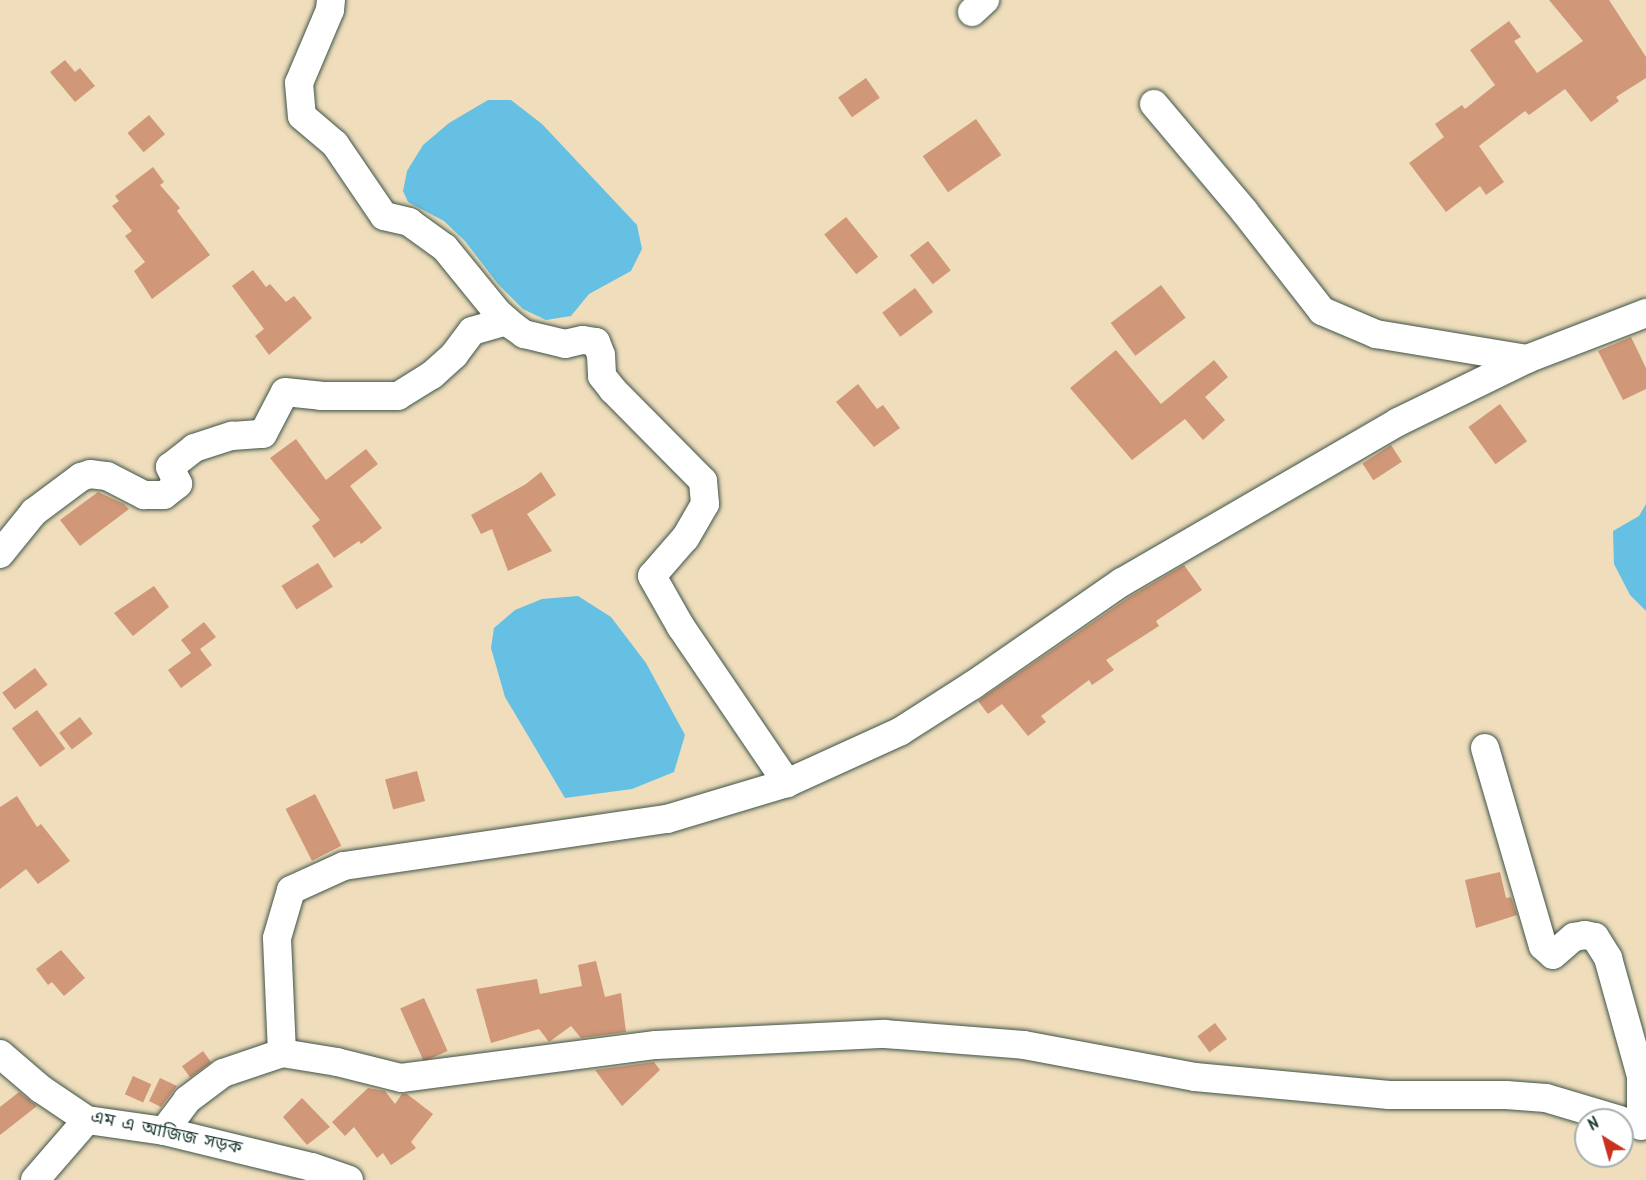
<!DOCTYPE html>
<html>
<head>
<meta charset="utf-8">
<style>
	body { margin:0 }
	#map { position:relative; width:1646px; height:1180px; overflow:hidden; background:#efddbc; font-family:Kalam,"Noto Sans Bengali",sans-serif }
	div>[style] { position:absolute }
	.water>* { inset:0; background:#65c0e3 }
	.building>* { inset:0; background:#d09778; transform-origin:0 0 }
	.roads { filter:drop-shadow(0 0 2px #3e5548) drop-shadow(0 0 2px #3e5548) }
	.minor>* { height:28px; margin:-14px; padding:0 14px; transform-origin:14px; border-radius:14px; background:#fff }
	span { translate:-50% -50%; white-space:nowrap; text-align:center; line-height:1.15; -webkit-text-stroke:4.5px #fff; paint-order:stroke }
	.street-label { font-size:18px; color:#1f3d34 }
	.north { position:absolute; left:1574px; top:1108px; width:60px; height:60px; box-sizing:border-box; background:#fff; border:2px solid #a5b1ae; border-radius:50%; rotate:323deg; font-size:16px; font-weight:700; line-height:24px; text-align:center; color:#1f3d34 }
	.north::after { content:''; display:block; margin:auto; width:21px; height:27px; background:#c8321e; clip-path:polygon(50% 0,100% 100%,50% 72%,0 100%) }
</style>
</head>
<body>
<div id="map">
	<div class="water">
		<i style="clip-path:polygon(488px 100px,511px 100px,542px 124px,637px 225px,642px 249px,631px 271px,589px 294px,571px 316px,546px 320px,523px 309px,498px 284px,465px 241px,444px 221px,408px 202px,403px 191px,407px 171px,423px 145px,449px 123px)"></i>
		<i style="clip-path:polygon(1646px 504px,1646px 611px,1630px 595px,1614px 564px,1613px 531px,1639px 516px)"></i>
		<i style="clip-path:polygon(578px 596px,611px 617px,646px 663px,685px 735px,674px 772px,632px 789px,565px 798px,505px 697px,491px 648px,494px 628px,515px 610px,542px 599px)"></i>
	</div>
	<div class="building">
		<i style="clip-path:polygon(1549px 0,1609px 0,1646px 57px,1646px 78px,1616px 97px,1619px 101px,1591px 122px,1565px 89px,1529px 115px,1525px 111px,1479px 146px,1504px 182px,1486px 195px,1480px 186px,1446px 212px,1409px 163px,1444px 137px,1435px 124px,1462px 105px,1465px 109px,1495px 85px,1470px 50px,1509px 21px,1521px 37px,1514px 41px,1537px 73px,1583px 41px)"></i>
		<i style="clip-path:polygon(65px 60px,75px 72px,80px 68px,95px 86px,75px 102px,50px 72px)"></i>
		<i style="left:866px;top:78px;width:24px;height:34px;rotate:55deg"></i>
		<i style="left:149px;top:115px;width:25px;height:28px;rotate:50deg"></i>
		<i style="left:976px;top:119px;width:44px;height:65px;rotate:55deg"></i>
		<i style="clip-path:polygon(153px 167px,164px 182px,160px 185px,180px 208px,177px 211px,210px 255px,152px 299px,134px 271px,145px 262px,125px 236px,132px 231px,112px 206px,119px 201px,115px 196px)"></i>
		<i style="left:846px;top:217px;width:51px;height:28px;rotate:51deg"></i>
		<i style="left:928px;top:241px;width:37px;height:23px;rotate:52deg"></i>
		<i style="clip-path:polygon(253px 270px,266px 287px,270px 284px,286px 302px,294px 296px,312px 318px,269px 355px,255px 336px,264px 329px,232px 286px)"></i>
		<i style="left:1161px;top:285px;width:41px;height:63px;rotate:53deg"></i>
		<i style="left:915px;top:288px;width:30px;height:41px;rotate:53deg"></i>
		<i style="clip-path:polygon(1631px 337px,1646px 368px,1646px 389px,1623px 400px,1598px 351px)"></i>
		<i style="clip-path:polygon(1116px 350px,1161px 404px,1214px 360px,1228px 377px,1205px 397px,1225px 420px,1203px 440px,1185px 419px,1132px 460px,1070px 388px)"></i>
		<i style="clip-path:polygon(858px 384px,877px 409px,883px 405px,900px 428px,874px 447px,836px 402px)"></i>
		<i style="left:1500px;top:404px;width:46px;height:39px;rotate:54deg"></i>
		<i style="clip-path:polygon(296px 439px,326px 480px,366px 449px,378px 464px,350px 486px,382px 528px,361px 544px,359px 541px,334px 558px,312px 526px,320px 520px,270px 458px)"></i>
		<i style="left:1391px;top:445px;width:20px;height:34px;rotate:57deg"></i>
		<i style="clip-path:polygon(541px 472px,556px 495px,527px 514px,552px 551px,508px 571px,492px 529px,481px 534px,471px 515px,526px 484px)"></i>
		<i style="clip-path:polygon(98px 492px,124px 504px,129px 509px,80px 546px,60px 520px)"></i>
		<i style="left:318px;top:563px;width:28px;height:43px;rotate:58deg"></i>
		<i style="clip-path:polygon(1184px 565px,1202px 590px,1156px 621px,1159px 626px,1106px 660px,1114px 670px,1092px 685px,1089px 680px,1041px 716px,1046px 722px,1028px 736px,1002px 704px,988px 714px,978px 701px,1131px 596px)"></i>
		<i style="clip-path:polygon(154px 586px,169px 607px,133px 636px,114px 613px)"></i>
		<i style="clip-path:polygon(204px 622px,216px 637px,200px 649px,212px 665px,181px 688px,168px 670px,191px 653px,181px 640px)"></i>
		<i style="left:35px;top:668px;width:21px;height:41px;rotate:53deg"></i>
		<i style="left:37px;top:710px;width:48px;height:31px;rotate:54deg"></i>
		<i style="left:80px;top:717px;width:21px;height:26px;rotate:53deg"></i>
		<i style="left:417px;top:771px;width:31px;height:33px;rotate:75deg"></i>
		<i style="left:315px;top:794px;width:58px;height:33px;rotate:63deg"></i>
		<i style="clip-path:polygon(17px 796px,37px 827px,41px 824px,70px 861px,38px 884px,26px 869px,0 889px,0 807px)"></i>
		<i style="clip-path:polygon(1500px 872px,1506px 898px,1511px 897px,1517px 915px,1476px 928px,1465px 880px)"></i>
		<i style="clip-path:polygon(61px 950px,85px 978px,64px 996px,52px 982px,48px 985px,36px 969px)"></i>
		<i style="clip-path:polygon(596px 961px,605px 997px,621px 993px,626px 1032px,581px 1038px,571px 1026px,549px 1042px,539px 1029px,491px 1043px,476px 989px,537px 979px,540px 994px,582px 986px,578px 965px)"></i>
		<i style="left:424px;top:998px;width:58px;height:26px;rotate:66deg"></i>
		<i style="left:1215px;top:1023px;width:20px;height:22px;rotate:53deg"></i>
		<i style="left:203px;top:1051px;width:14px;height:26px;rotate:54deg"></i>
		<i style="clip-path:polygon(654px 1062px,660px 1070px,622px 1106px,595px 1070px)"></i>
		<i style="left:133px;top:1076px;width:20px;height:20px;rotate:24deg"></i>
		<i style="clip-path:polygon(160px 1078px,177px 1086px,161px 1107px,149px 1101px)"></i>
		<i style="clip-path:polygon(368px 1088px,385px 1091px,395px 1104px,402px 1094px,407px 1094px,433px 1114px,411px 1142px,416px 1148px,391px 1165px,383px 1153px,377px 1158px,354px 1127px,345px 1136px,332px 1122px)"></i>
		<i style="clip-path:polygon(19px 1092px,37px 1106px,0 1135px,0 1107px)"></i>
		<i style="clip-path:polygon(302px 1098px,330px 1127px,307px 1145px,283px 1117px)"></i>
	</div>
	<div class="roads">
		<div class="minor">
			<i style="left:331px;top:0;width:10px;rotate:96deg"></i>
			<i style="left:330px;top:10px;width:79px;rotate:113deg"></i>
			<i style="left:299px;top:83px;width:33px;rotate:85deg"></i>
			<i style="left:302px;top:116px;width:43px;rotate:40.3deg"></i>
			<i style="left:335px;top:144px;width:87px;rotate:55.8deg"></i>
			<i style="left:384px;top:216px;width:26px;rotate:13deg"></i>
			<i style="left:409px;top:222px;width:44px;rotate:35.8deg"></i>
			<i style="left:445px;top:248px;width:84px;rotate:50.8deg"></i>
			<i style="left:498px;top:313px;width:20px;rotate:41deg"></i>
			<i style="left:513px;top:326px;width:14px;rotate:36deg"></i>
			<i style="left:524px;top:334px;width:42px;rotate:13.7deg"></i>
			<i style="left:565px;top:344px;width:18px;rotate:-13deg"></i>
			<i style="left:583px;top:340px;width:13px;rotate:9deg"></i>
			<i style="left:596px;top:342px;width:14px;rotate:69deg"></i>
			<i style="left:601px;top:355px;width:21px;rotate:87deg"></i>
			<i style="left:602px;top:376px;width:18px;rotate:52deg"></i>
			<i style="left:613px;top:390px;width:128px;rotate:45.3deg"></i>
			<i style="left:703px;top:481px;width:23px;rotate:85deg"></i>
			<i style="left:705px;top:504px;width:39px;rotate:120deg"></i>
			<i style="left:685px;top:538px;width:50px;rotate:131deg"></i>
			<i style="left:652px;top:576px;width:59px;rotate:60.4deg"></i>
			<i style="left:681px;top:627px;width:189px;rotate:55.8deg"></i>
			<i style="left:972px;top:12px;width:18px;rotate:-43deg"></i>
			<i style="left:1154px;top:104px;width:140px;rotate:49.9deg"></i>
			<i style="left:1244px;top:211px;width:127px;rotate:52deg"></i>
			<i style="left:1322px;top:311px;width:59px;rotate:23.1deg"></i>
			<i style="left:1376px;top:334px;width:153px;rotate:9.4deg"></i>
			<i style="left:0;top:554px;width:54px;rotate:-51deg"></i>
			<i style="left:34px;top:512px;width:59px;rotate:-36.7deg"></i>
			<i style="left:81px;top:477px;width:9px;rotate:-18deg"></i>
			<i style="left:90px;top:474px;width:17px;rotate:7deg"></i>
			<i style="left:107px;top:476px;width:42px;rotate:27.2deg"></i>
			<i style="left:144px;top:495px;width:20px"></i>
			<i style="left:164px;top:495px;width:18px;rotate:-38deg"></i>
			<i style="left:178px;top:484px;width:19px;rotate:-115deg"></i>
			<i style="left:170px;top:467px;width:31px;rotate:-38deg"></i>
			<i style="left:194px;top:448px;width:40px;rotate:-18deg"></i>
			<i style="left:232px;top:436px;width:31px;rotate:-4deg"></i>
			<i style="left:263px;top:434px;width:47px;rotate:-62.4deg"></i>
			<i style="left:285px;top:392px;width:36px;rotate:6deg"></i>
			<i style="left:321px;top:396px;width:77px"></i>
			<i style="left:398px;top:396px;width:40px;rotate:-32deg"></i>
			<i style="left:432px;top:375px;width:30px;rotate:-42deg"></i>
			<i style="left:454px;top:355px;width:30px;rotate:-53deg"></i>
			<i style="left:472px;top:331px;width:36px;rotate:-16deg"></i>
			<i style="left:1485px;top:748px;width:206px;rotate:73.7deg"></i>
			<i style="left:1543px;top:946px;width:13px;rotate:42deg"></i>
			<i style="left:1553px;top:955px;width:28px;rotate:-41deg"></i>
			<i style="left:1574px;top:937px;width:11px;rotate:-10deg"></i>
			<i style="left:1585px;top:935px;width:10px;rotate:11deg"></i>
			<i style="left:1595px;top:937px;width:25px;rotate:58deg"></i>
			<i style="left:1608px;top:958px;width:123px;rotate:74.4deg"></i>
			<i style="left:1641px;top:1076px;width:50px;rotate:90deg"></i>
			<i style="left:282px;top:1053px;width:115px;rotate:-92.5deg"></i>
			<i style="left:277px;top:938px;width:50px;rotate:-73.7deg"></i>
			<i style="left:291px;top:890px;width:58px;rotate:-24.4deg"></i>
			<i style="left:344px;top:866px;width:326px;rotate:-8.3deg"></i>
			<i style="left:667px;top:819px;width:125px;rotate:-16.7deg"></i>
			<i style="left:787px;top:783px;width:125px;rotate:-24.5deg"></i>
			<i style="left:901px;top:731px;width:85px;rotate:-32.6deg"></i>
			<i style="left:973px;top:685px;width:181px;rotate:-34.7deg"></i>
			<i style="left:1122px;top:582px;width:319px;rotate:-30.1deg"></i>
			<i style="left:1398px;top:422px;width:144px;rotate:-26deg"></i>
			<i style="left:1527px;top:359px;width:128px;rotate:-21.1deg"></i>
			<i style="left:0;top:1054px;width:54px;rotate:40.5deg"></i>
			<i style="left:41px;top:1089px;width:55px;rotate:34deg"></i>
			<i style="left:87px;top:1120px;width:78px;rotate:8.1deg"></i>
			<i style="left:164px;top:1131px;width:152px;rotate:13.7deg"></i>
			<i style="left:312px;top:1167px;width:39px;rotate:19deg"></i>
			<i style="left:164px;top:1131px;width:39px;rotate:-53deg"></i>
			<i style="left:187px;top:1100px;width:45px;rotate:-36.9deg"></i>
			<i style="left:223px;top:1073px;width:62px;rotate:-18.7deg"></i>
			<i style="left:282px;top:1053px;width:56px;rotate:9.3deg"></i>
			<i style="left:337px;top:1062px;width:66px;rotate:14deg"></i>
			<i style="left:401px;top:1078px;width:257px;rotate:-7.4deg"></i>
			<i style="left:656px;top:1045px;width:229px;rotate:-2.8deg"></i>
			<i style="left:885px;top:1034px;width:139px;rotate:4.5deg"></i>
			<i style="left:1024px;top:1045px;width:174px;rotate:10.6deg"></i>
			<i style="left:1195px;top:1077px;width:195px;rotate:5.3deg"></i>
			<i style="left:1389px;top:1095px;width:117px"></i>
			<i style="left:1506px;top:1095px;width:40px;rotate:4.3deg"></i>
			<i style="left:1546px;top:1098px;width:77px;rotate:16.6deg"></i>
			<i style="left:35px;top:1180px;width:79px;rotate:-49.1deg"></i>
		</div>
	</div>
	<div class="street-label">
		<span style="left:166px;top:1134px;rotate:12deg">এম এ আজিজ সড়ক</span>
	</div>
	<div class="north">N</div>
</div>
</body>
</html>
